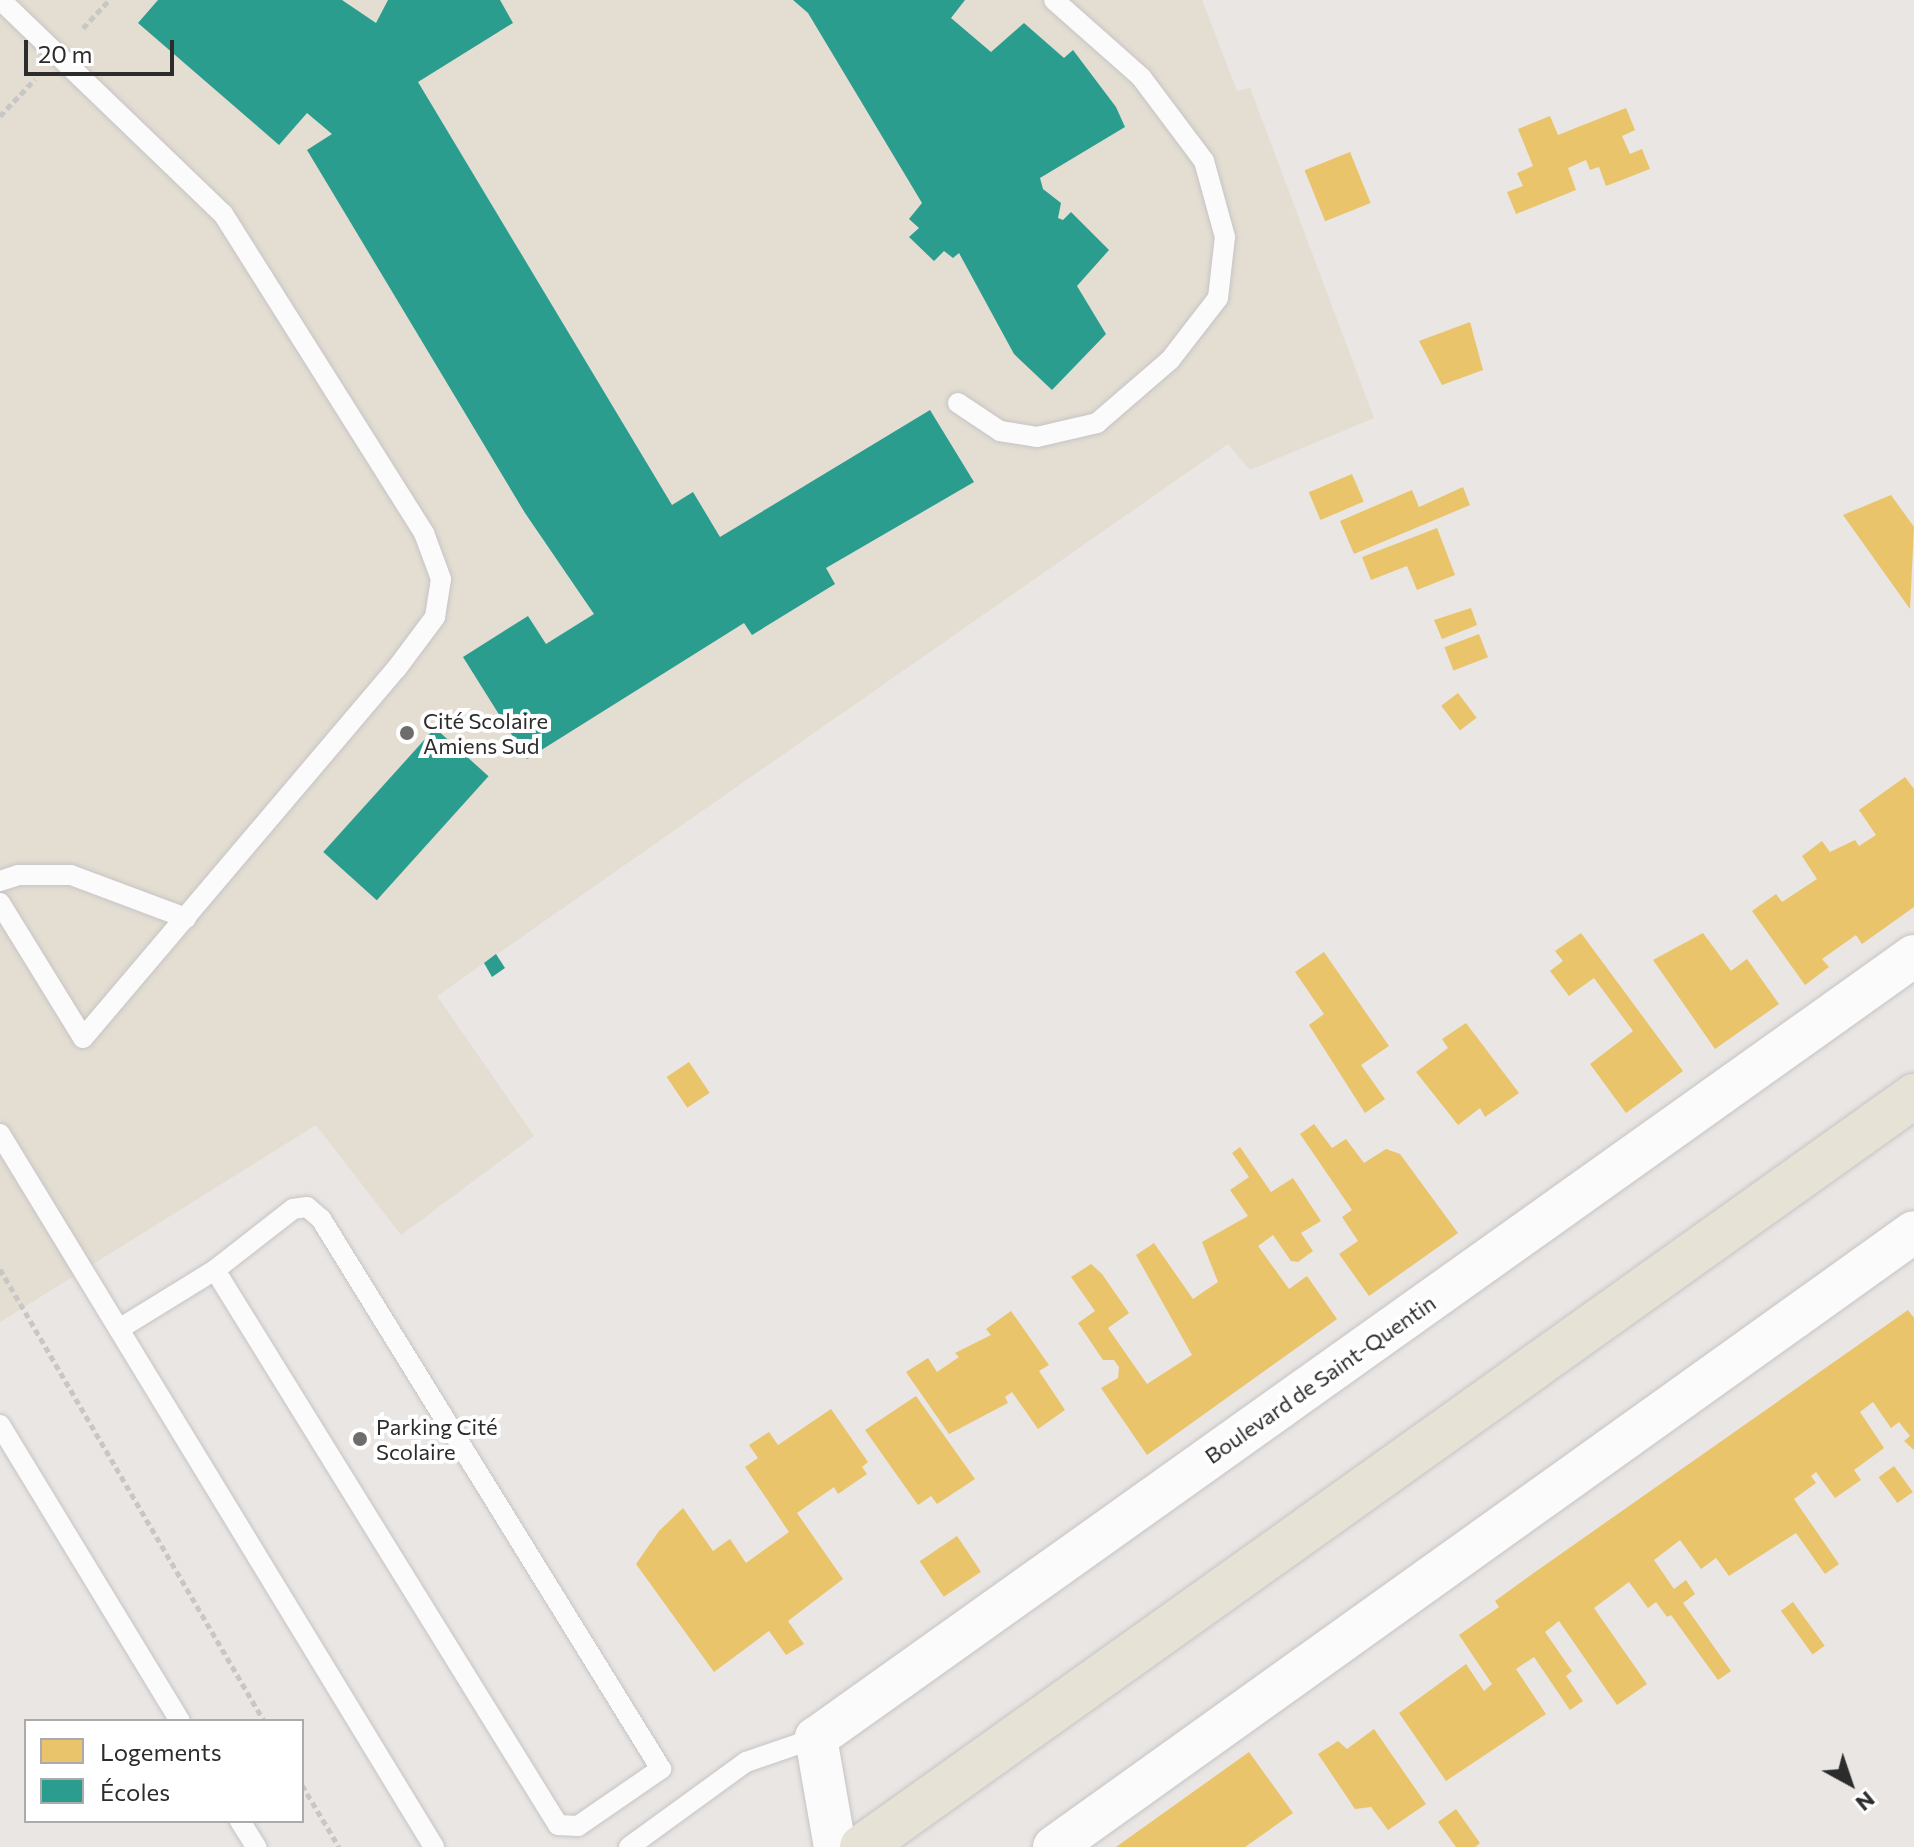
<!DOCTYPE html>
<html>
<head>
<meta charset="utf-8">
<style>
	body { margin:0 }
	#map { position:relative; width:1914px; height:1847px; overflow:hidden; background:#e9e6e3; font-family:Commissioner,sans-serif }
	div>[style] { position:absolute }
	.education>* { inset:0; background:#e3ddd2 }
	.homes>* { inset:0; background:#e9c46a; transform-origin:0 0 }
	.schools>* { inset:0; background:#2a9d8f; transform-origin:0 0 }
	.path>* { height:5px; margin-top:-2.5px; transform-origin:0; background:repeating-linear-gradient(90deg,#c7c7c6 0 6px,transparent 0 10px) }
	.roads { filter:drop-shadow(0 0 2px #c6c4c5) drop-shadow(0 0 2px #c6c4c5) }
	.lane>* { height:20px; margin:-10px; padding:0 10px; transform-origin:10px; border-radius:10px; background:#fcfbfb }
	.street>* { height:42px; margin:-21px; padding:0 21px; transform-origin:21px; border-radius:21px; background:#fcfbfb }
	.primary>* { height:44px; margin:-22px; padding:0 22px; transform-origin:22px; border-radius:22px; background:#e6e2d6 }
	.dots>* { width:22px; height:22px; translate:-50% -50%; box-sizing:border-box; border:4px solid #fff; border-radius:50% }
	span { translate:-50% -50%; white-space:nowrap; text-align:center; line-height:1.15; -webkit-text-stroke:8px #fff; paint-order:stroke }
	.poi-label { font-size:22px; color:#2c2c2c }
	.left { translate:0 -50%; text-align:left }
	.street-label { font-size:22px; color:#2c2c2c }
	.legend { position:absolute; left:24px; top:1719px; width:280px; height:104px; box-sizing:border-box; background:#fff; border:2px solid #ababab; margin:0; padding:10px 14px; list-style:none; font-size:24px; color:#2c2c2c }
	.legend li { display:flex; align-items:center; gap:16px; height:40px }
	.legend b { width:40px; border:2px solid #ababab }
	.north { position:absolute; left:1810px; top:1743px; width:80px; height:80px; -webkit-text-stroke:6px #fff; paint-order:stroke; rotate:140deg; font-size:22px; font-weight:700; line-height:32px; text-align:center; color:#2c2c2c }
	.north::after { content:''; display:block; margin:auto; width:28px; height:36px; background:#2c2c2c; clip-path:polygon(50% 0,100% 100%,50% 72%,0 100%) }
	.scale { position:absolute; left:24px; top:40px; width:150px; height:36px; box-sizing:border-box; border:4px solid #2c2c2c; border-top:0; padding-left:10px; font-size:24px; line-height:28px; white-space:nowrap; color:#2c2c2c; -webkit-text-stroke:6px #fff; paint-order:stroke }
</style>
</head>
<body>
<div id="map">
	<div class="education">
		<i style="clip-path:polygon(0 0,1202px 0,1237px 91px,1250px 88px,1374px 418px,1250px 470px,1228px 444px,437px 996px,534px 1136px,401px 1235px,316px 1125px,0 1322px)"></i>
	</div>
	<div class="homes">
		<i style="clip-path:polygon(1626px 108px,1635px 130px,1622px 136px,1630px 154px,1642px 149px,1650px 169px,1606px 186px,1599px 167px,1590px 170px,1586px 160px,1568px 168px,1576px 190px,1516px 214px,1507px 192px,1523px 186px,1517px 173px,1533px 166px,1518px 129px,1550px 116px,1558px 135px)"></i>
		<i style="left:1350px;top:152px;width:55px;height:49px;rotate:68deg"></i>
		<i style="clip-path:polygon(1470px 322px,1483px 370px,1442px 385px,1419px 341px)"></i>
		<i style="left:1352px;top:474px;width:30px;height:47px;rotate:67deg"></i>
		<i style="clip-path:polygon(1463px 487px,1470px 505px,1354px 554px,1340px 521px,1412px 490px,1419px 507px)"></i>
		<i style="clip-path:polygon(1891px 495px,1914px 527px,1910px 609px,1843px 515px)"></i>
		<i style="clip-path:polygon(1437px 528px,1455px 575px,1417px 590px,1407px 566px,1371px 580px,1362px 557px)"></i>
		<i style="clip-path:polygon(1471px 608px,1477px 625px,1442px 639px,1434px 620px)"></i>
		<i style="left:1479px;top:634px;width:25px;height:37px;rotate:69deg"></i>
		<i style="left:1458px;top:693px;width:31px;height:21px;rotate:53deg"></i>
		<i style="clip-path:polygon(1905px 777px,1914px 789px,1914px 907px,1862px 944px,1856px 935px,1822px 959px,1829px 967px,1805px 985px,1752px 911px,1776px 894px,1782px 902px,1817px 879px,1802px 856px,1822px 841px,1830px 852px,1855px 840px,1859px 846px,1876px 835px,1859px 810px)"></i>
		<i style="clip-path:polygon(1581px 933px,1683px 1071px,1626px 1113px,1590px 1064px,1633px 1031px,1594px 978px,1569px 996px,1550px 971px,1563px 961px,1555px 951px)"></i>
		<i style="clip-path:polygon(1703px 933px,1731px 971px,1747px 959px,1779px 1004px,1715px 1049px,1653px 960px)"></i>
		<i style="clip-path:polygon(1324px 952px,1389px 1046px,1361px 1065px,1385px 1099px,1365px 1113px,1309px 1025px,1324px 1014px,1295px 972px)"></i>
		<i style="clip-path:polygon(1466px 1023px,1519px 1093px,1485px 1117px,1480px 1108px,1458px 1125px,1416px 1072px,1448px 1048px,1442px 1039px)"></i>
		<i style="left:689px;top:1062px;width:37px;height:27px;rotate:56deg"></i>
		<i style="clip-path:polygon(1314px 1124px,1332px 1148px,1346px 1139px,1364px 1163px,1386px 1149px,1400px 1154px,1458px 1233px,1369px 1296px,1339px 1254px,1358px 1241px,1342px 1217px,1352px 1210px,1300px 1134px)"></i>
		<i style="clip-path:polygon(1240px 1147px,1271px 1192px,1293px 1178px,1321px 1221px,1301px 1233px,1313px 1251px,1298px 1262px,1291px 1261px,1273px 1235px,1258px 1246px,1289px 1289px,1307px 1276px,1337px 1319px,1147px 1455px,1101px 1388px,1118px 1378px,1119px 1367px,1114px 1360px,1103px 1360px,1078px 1323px,1095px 1311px,1071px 1277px,1091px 1264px,1102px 1274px,1129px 1313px,1108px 1328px,1147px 1384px,1192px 1355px,1136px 1255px,1154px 1243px,1193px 1299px,1218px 1282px,1202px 1242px,1248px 1216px,1230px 1190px,1249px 1177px,1232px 1153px)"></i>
		<i style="clip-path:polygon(1908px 1310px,1914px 1318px,1914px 1450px,1904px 1441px,1910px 1436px,1899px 1422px,1891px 1428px,1873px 1402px,1860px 1412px,1884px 1448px,1854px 1470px,1861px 1480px,1835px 1498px,1816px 1472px,1811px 1476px,1816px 1483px,1794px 1499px,1839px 1564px,1825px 1574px,1796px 1533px,1729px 1576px,1716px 1558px,1701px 1569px,1680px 1540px,1654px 1560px,1674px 1589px,1686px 1580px,1695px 1594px,1683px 1603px,1731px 1671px,1718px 1680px,1671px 1615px,1667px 1617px,1656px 1602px,1648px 1608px,1629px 1582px,1594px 1608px,1647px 1684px,1617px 1705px,1559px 1621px,1545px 1632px,1572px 1671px,1566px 1676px,1583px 1701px,1570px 1710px,1534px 1657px,1516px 1669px,1546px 1714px,1446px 1781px,1399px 1713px,1466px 1664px,1484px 1691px,1492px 1684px,1459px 1635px,1499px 1607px,1495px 1601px,1528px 1577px)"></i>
		<i style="clip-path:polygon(1011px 1311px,1049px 1365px,1039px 1371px,1065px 1410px,1038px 1429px,1012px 1392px,1005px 1397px,1008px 1403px,949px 1434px,906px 1372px,928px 1358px,937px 1372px,959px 1357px,955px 1353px,991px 1335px,986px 1329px)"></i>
		<i style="clip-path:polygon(916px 1396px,975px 1479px,937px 1504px,931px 1496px,918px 1505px,865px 1430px)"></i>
		<i style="clip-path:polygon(831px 1409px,868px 1462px,862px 1467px,867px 1474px,838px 1494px,834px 1487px,797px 1513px,843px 1579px,788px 1621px,804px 1644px,786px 1655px,769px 1631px,714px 1672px,636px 1564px,659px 1531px,683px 1508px,713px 1551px,730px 1539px,746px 1563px,789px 1532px,745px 1467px,758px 1458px,749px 1445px,769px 1432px,778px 1445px)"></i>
		<i style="left:1894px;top:1466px;width:32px;height:19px;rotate:54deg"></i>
		<i style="left:957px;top:1536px;width:43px;height:45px;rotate:56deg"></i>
		<i style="left:1793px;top:1602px;width:54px;height:15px;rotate:54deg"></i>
		<i style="clip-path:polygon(1374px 1729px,1426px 1804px,1388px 1830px,1371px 1807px,1355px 1809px,1318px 1754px,1338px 1741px,1347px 1749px)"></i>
		<i style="clip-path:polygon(1249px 1752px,1293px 1813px,1245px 1847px,1116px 1847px)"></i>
		<i style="clip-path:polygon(1456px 1809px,1480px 1843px,1475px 1847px,1456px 1847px,1438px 1822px)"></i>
	</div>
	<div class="schools">
		<i style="clip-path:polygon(158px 0,342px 0,376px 23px,388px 0,500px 0,513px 23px,418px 82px,672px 505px,693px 492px,720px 537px,930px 410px,974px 482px,826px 568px,835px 584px,752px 635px,744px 623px,527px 759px,463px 657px,528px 616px,546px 644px,594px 614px,525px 513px,307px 150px,332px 134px,307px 113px,279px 145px,138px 23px)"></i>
		<i style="clip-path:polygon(793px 0,965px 0,951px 18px,991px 52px,1024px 23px,1064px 58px,1073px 50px,1116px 107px,1125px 127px,1040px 178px,1043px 189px,1061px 203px,1058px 218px,1063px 220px,1071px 212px,1109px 250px,1077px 286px,1106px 334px,1052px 390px,1014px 354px,959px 253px,953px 258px,944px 251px,934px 261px,909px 237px,919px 228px,909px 219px,922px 203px,808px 13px)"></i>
		<i style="left:435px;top:728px;width:72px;height:167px;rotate:42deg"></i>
		<i style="clip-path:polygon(496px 954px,505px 968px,492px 977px,484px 963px)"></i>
	</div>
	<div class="path">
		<i style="left:83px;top:28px;width:38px;rotate:-47deg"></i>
		<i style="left:0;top:116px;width:51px;rotate:-46.6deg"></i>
		<i style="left:0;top:1269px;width:523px;rotate:59.71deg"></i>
		<i style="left:302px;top:1785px;width:72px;rotate:59.2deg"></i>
	</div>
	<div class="roads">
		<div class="lane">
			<i style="left:958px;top:403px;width:50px;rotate:33.7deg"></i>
			<i style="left:1000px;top:431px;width:37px;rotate:9deg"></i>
			<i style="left:1037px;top:437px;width:62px;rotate:-13.1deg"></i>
			<i style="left:1097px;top:423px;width:96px;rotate:-40.8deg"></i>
			<i style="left:1170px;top:360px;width:78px;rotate:-52.3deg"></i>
			<i style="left:1218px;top:298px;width:61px;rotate:-83.5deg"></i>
			<i style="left:1225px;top:237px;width:79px;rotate:-105.4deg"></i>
			<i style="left:1204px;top:161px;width:105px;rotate:-126.9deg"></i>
			<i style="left:1141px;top:77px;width:116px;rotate:-138.5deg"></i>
			<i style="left:0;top:881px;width:19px;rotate:-18deg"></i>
			<i style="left:18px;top:875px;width:53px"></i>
			<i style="left:71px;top:875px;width:123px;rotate:20.5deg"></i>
			<i style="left:0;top:903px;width:158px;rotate:58.4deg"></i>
			<i style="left:83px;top:1038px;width:485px;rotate:-49.7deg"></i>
			<i style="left:397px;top:668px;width:64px;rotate:-53.3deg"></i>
			<i style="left:435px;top:617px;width:38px;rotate:-81deg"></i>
			<i style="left:441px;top:579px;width:49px;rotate:-110.3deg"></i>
			<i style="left:424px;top:533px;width:377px;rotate:-122.2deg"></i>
			<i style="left:223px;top:214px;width:308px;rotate:-136.1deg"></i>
			<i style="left:0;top:1134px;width:835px;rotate:58.67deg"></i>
			<i style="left:119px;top:1329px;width:113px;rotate:-31.6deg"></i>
			<i style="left:215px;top:1270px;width:652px;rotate:58.28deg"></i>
			<i style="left:558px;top:1825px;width:20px;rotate:3deg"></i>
			<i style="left:578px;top:1826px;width:101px;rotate:-34.5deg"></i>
			<i style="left:661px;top:1769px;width:647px;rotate:-121.72deg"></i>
			<i style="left:321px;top:1219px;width:18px;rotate:-139deg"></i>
			<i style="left:307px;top:1207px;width:14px;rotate:172deg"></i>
			<i style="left:293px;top:1209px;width:99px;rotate:142deg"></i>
			<i style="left:0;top:1425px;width:346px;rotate:58.7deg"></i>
			<i style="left:240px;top:1821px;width:31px;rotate:58deg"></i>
			<i style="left:629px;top:1847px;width:145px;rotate:-36deg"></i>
			<i style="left:746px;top:1762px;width:74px;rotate:-18.9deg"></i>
		</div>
		<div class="street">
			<i style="left:835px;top:1847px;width:111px;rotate:-99.9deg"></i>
			<i style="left:816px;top:1738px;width:1348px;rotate:-35.46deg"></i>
			<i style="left:1054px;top:1847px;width:1057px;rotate:-35.57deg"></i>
		</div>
		<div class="primary">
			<i style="left:862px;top:1847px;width:1293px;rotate:-35.52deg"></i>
		</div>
	</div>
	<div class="dots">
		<i style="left:407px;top:733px;background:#6e6d6c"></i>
		<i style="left:360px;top:1439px;background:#6e6d6c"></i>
	</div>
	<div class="poi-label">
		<span class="left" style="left:423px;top:733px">Cité Scolaire<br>Amiens Sud</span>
		<span class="left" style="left:376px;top:1439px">Parking Cité<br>Scolaire</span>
	</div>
	<div class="street-label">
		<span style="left:1320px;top:1379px;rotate:-35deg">Boulevard de Saint-Quentin</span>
	</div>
	<ul class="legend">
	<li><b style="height:22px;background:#e9c46a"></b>Logements</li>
	<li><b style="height:22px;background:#2a9d8f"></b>Écoles</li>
	</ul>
	<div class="north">N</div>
	<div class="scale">20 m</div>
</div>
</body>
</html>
